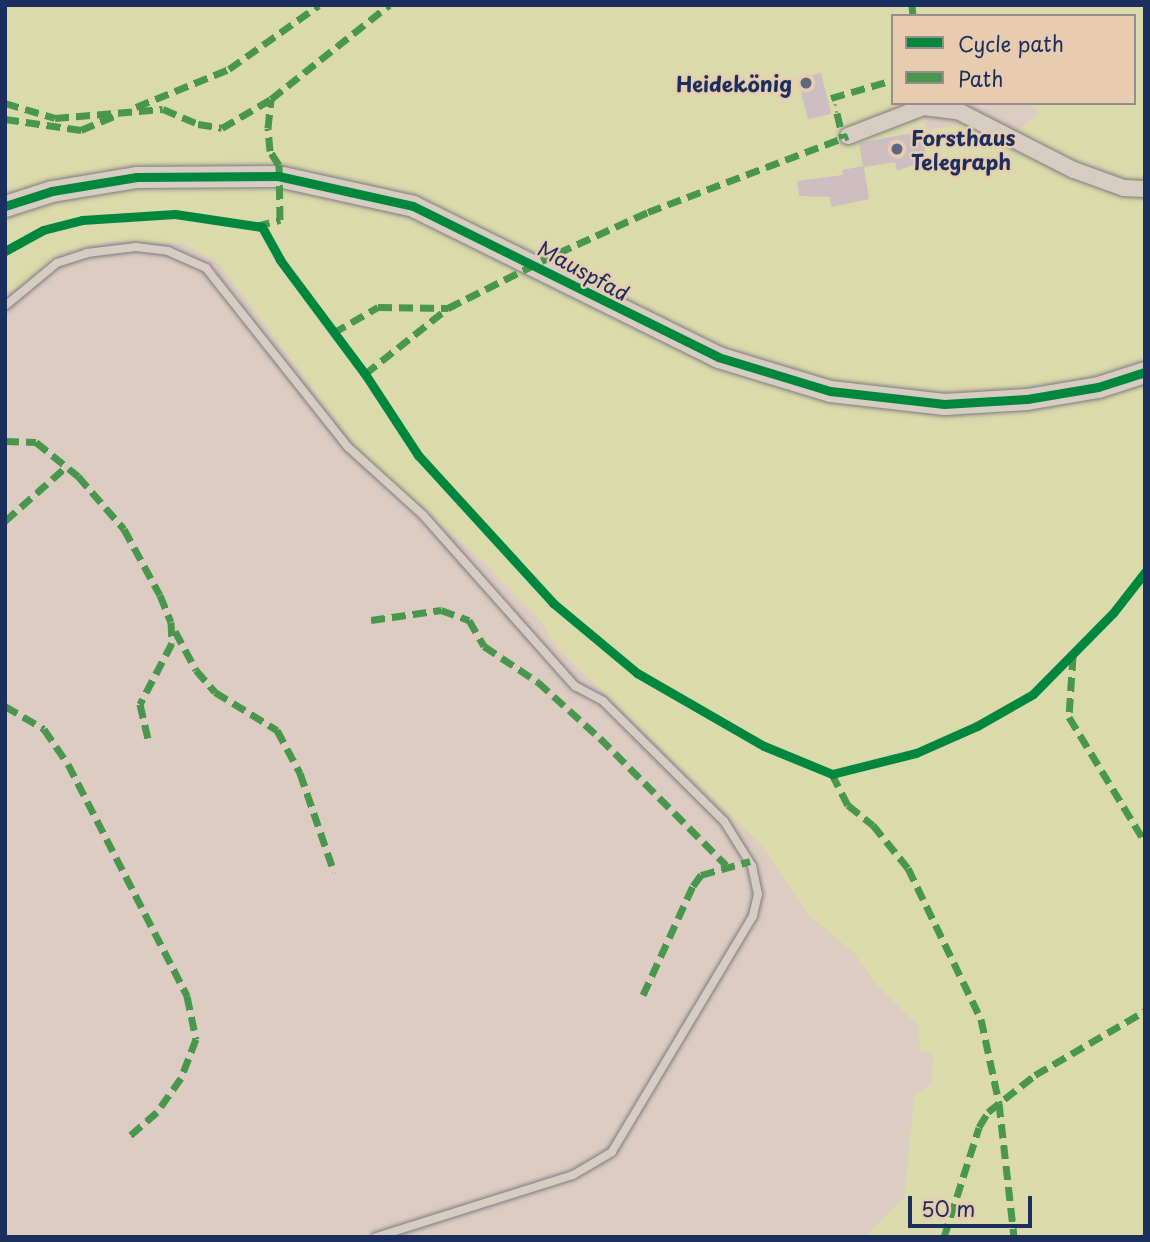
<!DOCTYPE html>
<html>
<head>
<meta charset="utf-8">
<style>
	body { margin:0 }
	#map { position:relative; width:1150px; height:1242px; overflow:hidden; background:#ddccc2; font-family:"Playpen Sans",sans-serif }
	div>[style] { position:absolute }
	.green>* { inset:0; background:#dadaab }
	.building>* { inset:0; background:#cdbec2; transform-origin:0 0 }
	.path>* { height:2.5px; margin-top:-1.25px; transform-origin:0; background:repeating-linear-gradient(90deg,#9e9998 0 2px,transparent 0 7px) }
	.roads { filter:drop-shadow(0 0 2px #7e7b7f) drop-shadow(0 0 2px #7e7b7f) }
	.service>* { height:8px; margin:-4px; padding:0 4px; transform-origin:4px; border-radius:4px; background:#d6ccc2 }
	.minor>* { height:16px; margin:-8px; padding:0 8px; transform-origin:8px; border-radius:8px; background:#d6ccc2 }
	.tertiary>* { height:21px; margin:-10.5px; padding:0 10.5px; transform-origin:10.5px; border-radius:10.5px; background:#d6ccc2 }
	.quiet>* { height:7px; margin-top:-3.5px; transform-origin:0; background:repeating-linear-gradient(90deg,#49964d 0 14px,transparent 0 21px) }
	.cycleway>* { height:9px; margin:-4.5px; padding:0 4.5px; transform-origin:4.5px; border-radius:4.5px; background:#00873e }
	.dots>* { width:19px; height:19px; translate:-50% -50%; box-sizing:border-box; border:4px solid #e8ccaf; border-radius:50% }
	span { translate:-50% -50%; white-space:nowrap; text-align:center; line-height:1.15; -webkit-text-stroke:5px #e8ccaf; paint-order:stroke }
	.poi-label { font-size:21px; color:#1b2f5e; font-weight:700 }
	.right { translate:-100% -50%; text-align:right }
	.left { translate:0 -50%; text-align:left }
	.street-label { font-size:21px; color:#1b2f5e }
	.frame { position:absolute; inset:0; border:7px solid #1b2f5e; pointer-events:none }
	.legend { position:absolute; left:891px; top:14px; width:245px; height:91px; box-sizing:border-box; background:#e8ccaf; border:2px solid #968d8f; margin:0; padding:9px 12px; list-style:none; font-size:21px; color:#1b2f5e }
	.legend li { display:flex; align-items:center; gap:14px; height:35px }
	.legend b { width:35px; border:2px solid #968d8f }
	.scale { position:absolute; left:908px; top:1196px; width:124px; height:32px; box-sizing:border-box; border:4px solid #1b2f5e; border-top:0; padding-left:9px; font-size:21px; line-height:24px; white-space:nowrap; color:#1b2f5e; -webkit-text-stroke:5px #e8ccaf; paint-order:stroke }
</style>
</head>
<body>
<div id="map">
	<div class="green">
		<i style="clip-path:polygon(evenodd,5px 5px,1145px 5px,1145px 1237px,864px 1237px,904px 1197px,914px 1097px,932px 1083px,933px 1055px,920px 1051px,918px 1026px,877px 985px,854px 953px,808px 914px,762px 846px,552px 642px,542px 622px,483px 561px,368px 462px,219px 264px,184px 244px,111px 241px,60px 253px,23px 285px,5px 294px,5px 5px,893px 16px,1134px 16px,1134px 103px,1030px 103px,1039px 113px,1012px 136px,982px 121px,926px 130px,923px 103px,893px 103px,893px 16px)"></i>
	</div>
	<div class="building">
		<i style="left:821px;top:73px;width:42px;height:24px;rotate:76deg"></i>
		<i style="clip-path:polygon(922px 131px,927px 160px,897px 171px,895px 162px,864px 167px,869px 199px,831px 207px,830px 197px,799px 196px,797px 181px,843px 175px,842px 170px,863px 166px,859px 143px)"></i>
	</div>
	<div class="path">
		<i style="left:834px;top:97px;width:16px;rotate:79deg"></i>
	</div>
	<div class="roads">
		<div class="service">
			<i style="left:5px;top:306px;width:67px;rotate:-39.6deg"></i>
			<i style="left:57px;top:263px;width:32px;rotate:-18deg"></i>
			<i style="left:87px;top:253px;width:49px;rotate:-7deg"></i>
			<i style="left:136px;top:247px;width:32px;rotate:7deg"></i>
			<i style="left:168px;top:251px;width:42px;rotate:24.1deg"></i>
			<i style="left:206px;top:268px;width:228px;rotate:51.6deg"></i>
			<i style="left:348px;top:447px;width:101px;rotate:42.2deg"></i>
			<i style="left:423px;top:515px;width:229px;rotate:48.4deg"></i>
			<i style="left:575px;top:686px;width:32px;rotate:28deg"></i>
			<i style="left:603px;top:701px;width:170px;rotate:44.8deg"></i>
			<i style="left:724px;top:821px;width:53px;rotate:58.1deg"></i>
			<i style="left:752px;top:866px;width:29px;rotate:78deg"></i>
			<i style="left:758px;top:894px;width:23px;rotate:103deg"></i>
			<i style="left:753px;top:916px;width:275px;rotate:120.9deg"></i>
			<i style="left:612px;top:1152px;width:45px;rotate:149.5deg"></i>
			<i style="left:573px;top:1175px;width:207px;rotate:162.5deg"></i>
		</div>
		<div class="minor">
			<i style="left:848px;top:136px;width:80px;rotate:-21.1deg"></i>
			<i style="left:923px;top:107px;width:35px;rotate:7deg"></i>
			<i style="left:958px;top:111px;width:130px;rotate:27deg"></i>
			<i style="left:1074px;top:170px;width:53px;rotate:19.8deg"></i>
			<i style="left:1124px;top:188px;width:21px;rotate:3deg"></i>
		</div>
		<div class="tertiary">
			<i style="left:5px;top:206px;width:49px;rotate:-17.7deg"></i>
			<i style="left:52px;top:191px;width:86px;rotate:-9.4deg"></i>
			<i style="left:137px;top:177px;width:141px;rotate:-0.4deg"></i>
			<i style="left:278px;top:176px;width:138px;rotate:12.5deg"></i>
			<i style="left:413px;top:206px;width:340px;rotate:26.3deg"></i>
			<i style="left:718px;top:357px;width:117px;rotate:16.9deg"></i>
			<i style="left:830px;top:391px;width:115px;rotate:6.5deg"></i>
			<i style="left:944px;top:404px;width:83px;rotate:-3.4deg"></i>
			<i style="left:1027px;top:399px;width:72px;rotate:-9.6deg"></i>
			<i style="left:1098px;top:387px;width:49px;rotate:-17.7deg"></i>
		</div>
	</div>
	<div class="quiet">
		<i style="left:912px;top:5px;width:11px;rotate:85deg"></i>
		<i style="left:831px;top:98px;width:65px;rotate:-16.2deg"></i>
		<i style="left:5px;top:103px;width:52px;rotate:16.7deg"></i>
		<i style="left:55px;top:118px;width:108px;rotate:-4.8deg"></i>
		<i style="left:163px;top:109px;width:38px;rotate:23deg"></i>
		<i style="left:198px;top:124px;width:24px;rotate:9deg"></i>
		<i style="left:222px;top:128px;width:57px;rotate:-30.6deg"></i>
		<i style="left:271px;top:99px;width:151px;rotate:-38.5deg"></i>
		<i style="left:136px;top:107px;width:100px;rotate:-22.2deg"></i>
		<i style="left:229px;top:69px;width:110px;rotate:-35.4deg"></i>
		<i style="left:837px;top:113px;width:26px;rotate:77deg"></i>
		<i style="left:5px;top:119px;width:77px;rotate:8.2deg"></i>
		<i style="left:81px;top:130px;width:36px;rotate:-23deg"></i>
		<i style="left:256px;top:226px;width:25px;rotate:-14deg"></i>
		<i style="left:280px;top:220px;width:55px;rotate:-91deg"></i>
		<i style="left:279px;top:165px;width:17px;rotate:-123deg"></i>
		<i style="left:270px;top:151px;width:23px;rotate:-95deg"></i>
		<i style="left:268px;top:128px;width:29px;rotate:-84deg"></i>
		<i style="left:333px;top:333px;width:52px;rotate:-30deg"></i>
		<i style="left:378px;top:307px;width:70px;rotate:0.8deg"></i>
		<i style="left:365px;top:374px;width:106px;rotate:-38.5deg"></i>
		<i style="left:448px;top:308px;width:123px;rotate:-26.6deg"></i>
		<i style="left:558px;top:253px;width:99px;rotate:-24.5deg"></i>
		<i style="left:648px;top:212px;width:214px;rotate:-20.8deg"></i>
		<i style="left:5px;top:441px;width:31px;rotate:2deg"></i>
		<i style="left:36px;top:442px;width:54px;rotate:39deg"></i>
		<i style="left:78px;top:476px;width:70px;rotate:49deg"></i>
		<i style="left:124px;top:529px;width:75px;rotate:61.4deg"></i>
		<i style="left:160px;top:595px;width:29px;rotate:68deg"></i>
		<i style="left:171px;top:622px;width:21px;rotate:87deg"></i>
		<i style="left:172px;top:643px;width:69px;rotate:117.7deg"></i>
		<i style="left:140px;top:704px;width:35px;rotate:77deg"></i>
		<i style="left:5px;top:521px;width:83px;rotate:-41.6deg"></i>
		<i style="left:371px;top:620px;width:71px;rotate:-8.1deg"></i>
		<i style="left:441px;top:610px;width:30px;rotate:20deg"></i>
		<i style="left:469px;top:620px;width:30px;rotate:60deg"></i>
		<i style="left:484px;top:646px;width:65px;rotate:33.7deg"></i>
		<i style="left:538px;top:682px;width:84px;rotate:42.1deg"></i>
		<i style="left:600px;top:738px;width:179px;rotate:45.2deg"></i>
		<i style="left:175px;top:631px;width:44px;rotate:61.7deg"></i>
		<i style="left:196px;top:670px;width:29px;rotate:49deg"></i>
		<i style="left:215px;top:692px;width:73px;rotate:31.5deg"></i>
		<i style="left:277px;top:730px;width:49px;rotate:61.9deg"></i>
		<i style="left:300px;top:773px;width:105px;rotate:71deg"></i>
		<i style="left:1073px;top:656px;width:61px;rotate:93.8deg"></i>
		<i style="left:1069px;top:717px;width:146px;rotate:58.7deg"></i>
		<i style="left:5px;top:706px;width:45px;rotate:30.5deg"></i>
		<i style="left:44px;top:729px;width:42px;rotate:55.6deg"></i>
		<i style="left:68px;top:764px;width:261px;rotate:62.8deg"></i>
		<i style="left:187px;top:996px;width:44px;rotate:78.2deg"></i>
		<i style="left:196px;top:1039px;width:42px;rotate:111deg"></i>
		<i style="left:181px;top:1078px;width:42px;rotate:125.2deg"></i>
		<i style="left:157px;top:1112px;width:37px;rotate:139deg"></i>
		<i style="left:832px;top:774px;width:35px;rotate:63deg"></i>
		<i style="left:848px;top:805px;width:32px;rotate:39deg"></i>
		<i style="left:873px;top:825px;width:55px;rotate:50.9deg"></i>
		<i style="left:908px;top:868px;width:168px;rotate:64.2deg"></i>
		<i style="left:981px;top:1019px;width:86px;rotate:77.9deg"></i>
		<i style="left:999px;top:1103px;width:135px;rotate:83.6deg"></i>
		<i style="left:643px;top:995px;width:120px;rotate:-65.4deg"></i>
		<i style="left:693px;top:886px;width:14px;rotate:-54deg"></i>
		<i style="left:701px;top:875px;width:51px;rotate:-15.9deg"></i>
		<i style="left:944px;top:1237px;width:115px;rotate:-72.3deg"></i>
		<i style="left:979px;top:1127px;width:17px;rotate:-59deg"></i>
		<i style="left:988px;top:1112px;width:60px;rotate:-38.2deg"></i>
		<i style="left:1035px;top:1075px;width:127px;rotate:-30.2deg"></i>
	</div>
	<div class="cycleway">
		<i style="left:5px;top:206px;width:49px;rotate:-17.7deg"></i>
		<i style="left:52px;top:191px;width:86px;rotate:-9.4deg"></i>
		<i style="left:137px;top:177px;width:141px;rotate:-0.4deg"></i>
		<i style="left:278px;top:176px;width:138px;rotate:12.5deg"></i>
		<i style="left:413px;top:206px;width:340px;rotate:26.3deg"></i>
		<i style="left:718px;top:357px;width:117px;rotate:16.9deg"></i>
		<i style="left:830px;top:391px;width:115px;rotate:6.5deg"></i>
		<i style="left:944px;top:404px;width:83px;rotate:-3.4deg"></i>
		<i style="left:1027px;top:399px;width:72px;rotate:-9.6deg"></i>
		<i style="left:1098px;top:387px;width:49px;rotate:-17.7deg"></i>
		<i style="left:5px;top:251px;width:43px;rotate:-28.9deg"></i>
		<i style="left:43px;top:230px;width:40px;rotate:-14.4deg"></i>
		<i style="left:82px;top:220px;width:93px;rotate:-3.7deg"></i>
		<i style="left:175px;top:214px;width:88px;rotate:8.5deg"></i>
		<i style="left:262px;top:227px;width:38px;rotate:61deg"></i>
		<i style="left:280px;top:260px;width:142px;rotate:53.3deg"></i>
		<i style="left:365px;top:374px;width:97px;rotate:56.8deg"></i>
		<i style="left:418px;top:455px;width:200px;rotate:47.6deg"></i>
		<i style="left:553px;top:603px;width:109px;rotate:39.8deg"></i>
		<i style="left:637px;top:673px;width:146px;rotate:29.9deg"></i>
		<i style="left:764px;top:746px;width:74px;rotate:22.4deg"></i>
		<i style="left:832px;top:774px;width:87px;rotate:-14deg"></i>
		<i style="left:916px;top:753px;width:67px;rotate:-23.9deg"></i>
		<i style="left:977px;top:726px;width:64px;rotate:-29.7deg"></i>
		<i style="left:1033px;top:694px;width:114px;rotate:-45.4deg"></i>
		<i style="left:1113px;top:613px;width:52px;rotate:-52deg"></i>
	</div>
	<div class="dots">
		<i style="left:806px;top:83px;background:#5f6681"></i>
		<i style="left:897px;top:149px;background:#5f6681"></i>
	</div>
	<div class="poi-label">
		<span class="right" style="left:792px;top:83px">Heidekönig</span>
		<span class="left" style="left:911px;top:149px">Forsthaus<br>Telegraph</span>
	</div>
	<div class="street-label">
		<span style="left:584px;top:270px;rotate:29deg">Mauspfad</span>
	</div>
	<div class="frame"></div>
	<ul class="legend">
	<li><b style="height:9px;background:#00873e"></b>Cycle path</li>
	<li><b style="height:9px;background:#49964d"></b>Path</li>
	</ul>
	<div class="scale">50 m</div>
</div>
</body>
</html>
